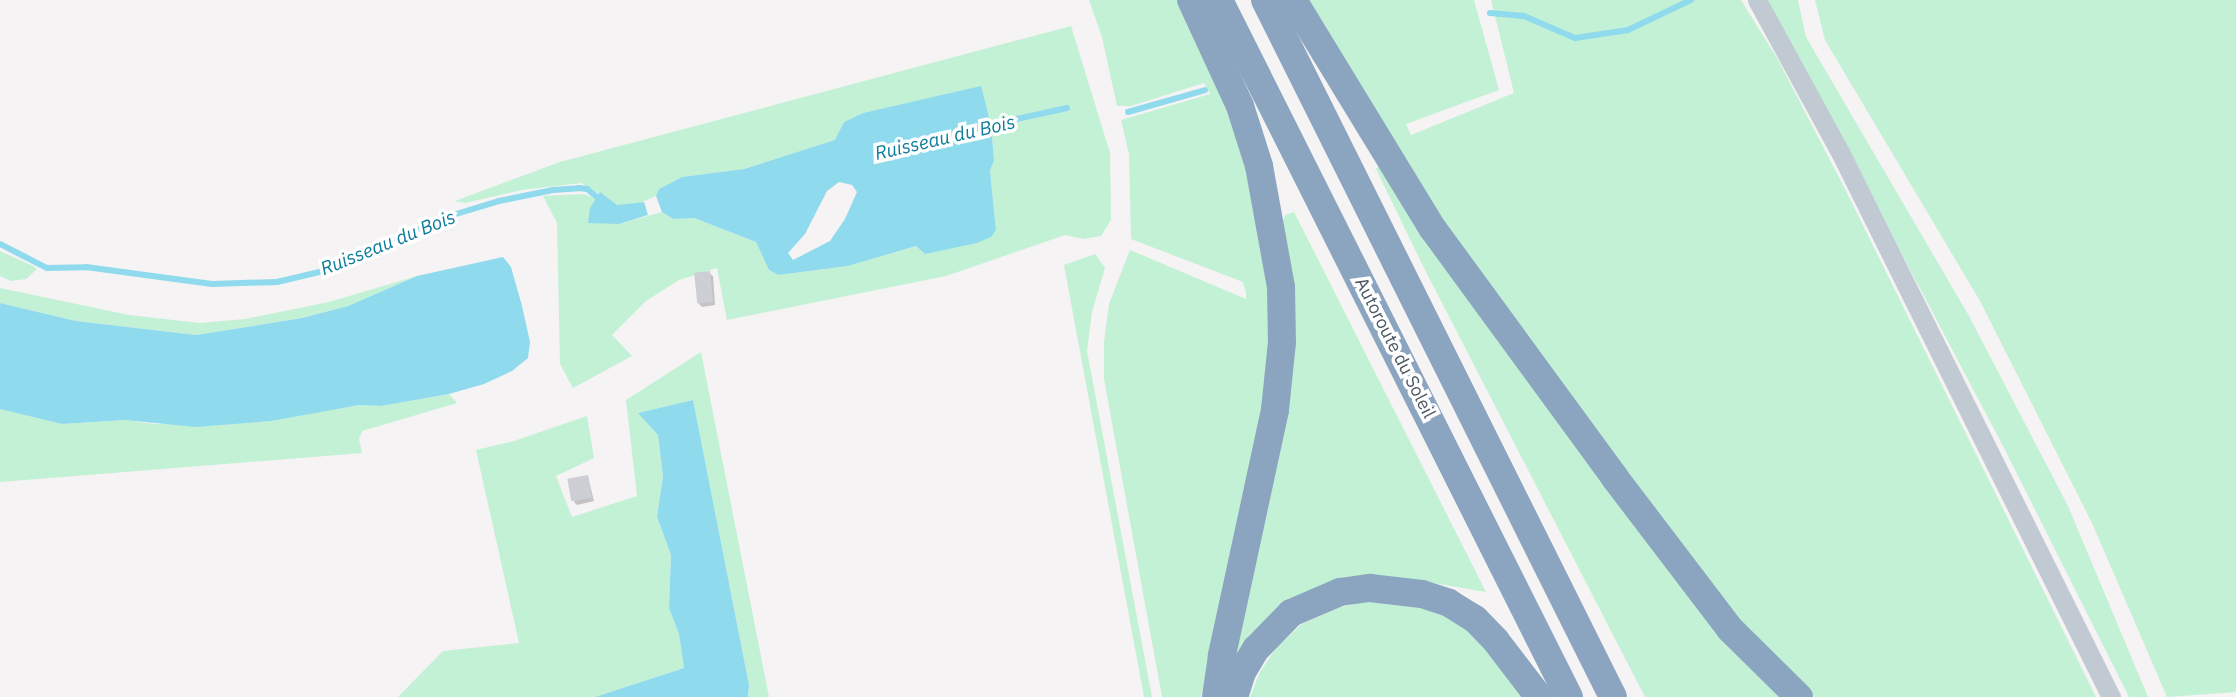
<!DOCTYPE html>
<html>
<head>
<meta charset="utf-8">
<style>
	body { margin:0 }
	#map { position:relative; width:2236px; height:697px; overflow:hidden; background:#f5f3f3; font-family:"IBM Plex Sans",sans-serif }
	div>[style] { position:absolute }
	.green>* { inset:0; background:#c3f1d5 }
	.water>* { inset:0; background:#90daee }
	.shadow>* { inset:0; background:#0003 }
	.stream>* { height:6px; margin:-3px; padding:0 3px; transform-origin:3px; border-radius:3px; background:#90daee }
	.building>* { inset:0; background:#cdcfd5; transform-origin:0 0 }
	.tertiary>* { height:19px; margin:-9.5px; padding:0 9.5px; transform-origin:9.5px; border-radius:9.5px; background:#c1cad2 }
	.motorway>* { height:28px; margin:-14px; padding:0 14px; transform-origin:14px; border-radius:14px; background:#8ba5c1 }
	span { translate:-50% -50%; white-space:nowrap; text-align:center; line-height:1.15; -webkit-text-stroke:7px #fff; paint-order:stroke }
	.street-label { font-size:18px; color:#4a5661 }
	.water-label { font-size:19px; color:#0c7c9b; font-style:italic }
</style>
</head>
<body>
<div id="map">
	<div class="green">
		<i style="clip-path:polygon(1089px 0,1177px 0,1221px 95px,1244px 159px,1264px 237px,1269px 307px,1269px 368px,1228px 580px,1201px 697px,1162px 697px,1104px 379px,1104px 342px,1109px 304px,1130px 250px,1246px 299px,1246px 293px,1243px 282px,1131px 239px,1129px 154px,1121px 120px,1210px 94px,1204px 83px,1131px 106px,1117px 106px,1102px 37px)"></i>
		<i style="clip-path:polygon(1306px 0,1474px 0,1499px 90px,1406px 124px,1411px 135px,1514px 93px,1491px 0,1741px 0,1777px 58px,1845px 189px,2096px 697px,1815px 697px,1780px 668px,1729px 614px,1462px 257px)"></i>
		<i style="clip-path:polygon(1768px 0,1798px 0,1806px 37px,1969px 316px,2068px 506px,2148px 697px,2129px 697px,2003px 446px)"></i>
		<i style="clip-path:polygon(1815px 0,2236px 0,2236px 692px,2167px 697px,2092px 523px,1980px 301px,1825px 40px)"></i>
		<i style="clip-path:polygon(1071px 26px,1110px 153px,1111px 220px,1101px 236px,1083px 239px,1065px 235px,946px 276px,727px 320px,717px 268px,679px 280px,646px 301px,612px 335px,632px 356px,573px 388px,560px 364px,557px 223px,543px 196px,584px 194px,598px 200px,590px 209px,619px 224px,662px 212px,673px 219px,694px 218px,756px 242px,769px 270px,778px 275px,848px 266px,916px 246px,925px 254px,950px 248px,996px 230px,990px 171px,994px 160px,991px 125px,981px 87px,863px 113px,844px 122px,836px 140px,744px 169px,682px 177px,659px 189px,656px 196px,633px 206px,617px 205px,581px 183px,522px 190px,465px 203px,455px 201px,560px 162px)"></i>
		<i style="clip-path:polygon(1381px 163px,1788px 697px,1645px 697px,1423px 266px,1376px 169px)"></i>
		<i style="clip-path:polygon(1294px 212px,1486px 592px,1397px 577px,1328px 585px,1230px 679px,1249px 576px,1281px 228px,1285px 215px)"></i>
		<i style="clip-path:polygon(0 251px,33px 266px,37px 269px,26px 279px,11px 281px,0 276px)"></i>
		<i style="clip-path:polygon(1095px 254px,1105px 268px,1092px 312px,1087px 351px,1152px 697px,1144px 697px,1064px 265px)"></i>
		<i style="clip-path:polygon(417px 276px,348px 306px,302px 318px,196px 335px,76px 321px,0 303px,0 288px,129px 315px,200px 323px,245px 319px,329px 302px)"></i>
		<i style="clip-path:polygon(701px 352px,769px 697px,748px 697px,749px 685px,693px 400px,639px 413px,658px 435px,663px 476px,657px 517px,671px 555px,669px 608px,679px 634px,684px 668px,595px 697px,398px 697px,443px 651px,519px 643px,476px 450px,514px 441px,587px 416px,594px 458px,556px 476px,572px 517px,637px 496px,626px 400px)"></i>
		<i style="clip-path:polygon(449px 394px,457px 403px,362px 431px,359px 439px,362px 453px,0 482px,0 409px,63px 424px,125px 420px,155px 424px,271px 421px,305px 413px,359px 405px,381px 406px)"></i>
		<i style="clip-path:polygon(1367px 600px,1431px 609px,1453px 619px,1482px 644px,1523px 697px,1250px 697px,1260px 672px,1276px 648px,1302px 624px,1338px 608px)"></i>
	</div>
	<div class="water">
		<i style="clip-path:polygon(evenodd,981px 86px,991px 125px,994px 160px,990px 171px,996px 230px,991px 237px,977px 243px,925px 254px,916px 246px,848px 266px,778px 275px,769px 270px,756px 242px,694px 218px,673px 219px,662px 212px,656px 196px,659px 189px,682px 177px,744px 169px,835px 140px,844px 122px,863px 113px,981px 86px,839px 182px,852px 185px,857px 192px,845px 219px,830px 241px,793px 260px,788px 253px,805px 234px,827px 191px,839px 182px)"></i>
		<i style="clip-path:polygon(600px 192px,617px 205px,644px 202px,648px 215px,619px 224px,588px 223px,590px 208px)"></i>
		<i style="clip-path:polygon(503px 257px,511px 267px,522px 306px,530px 342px,528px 358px,512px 371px,484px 384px,449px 394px,381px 406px,359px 405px,271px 421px,196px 427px,125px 420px,62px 424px,0 409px,0 303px,76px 321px,196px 335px,302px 318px,348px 306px,417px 276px)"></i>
		<i style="clip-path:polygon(693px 400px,749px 685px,748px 697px,595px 697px,684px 668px,679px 634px,669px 608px,671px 555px,657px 517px,663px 476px,658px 435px,638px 413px)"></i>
	</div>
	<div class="shadow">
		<i style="clip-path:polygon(709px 273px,713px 276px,715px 305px,702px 307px,699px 304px)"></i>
		<i style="clip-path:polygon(588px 477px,594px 501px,577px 505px,574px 502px)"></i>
	</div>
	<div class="stream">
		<i style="left:1490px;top:13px;width:34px;rotate:5deg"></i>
		<i style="left:1524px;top:16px;width:56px;rotate:23.3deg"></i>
		<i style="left:1575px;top:38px;width:54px;rotate:-8.6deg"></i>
		<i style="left:1628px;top:30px;width:70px;rotate:-25.5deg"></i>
		<i style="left:1128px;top:112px;width:80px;rotate:-15.9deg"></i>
		<i style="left:984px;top:126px;width:85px;rotate:-12.2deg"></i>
		<i style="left:0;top:244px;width:53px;rotate:27.1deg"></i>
		<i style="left:47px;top:268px;width:39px;rotate:-1deg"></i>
		<i style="left:86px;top:267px;width:127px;rotate:7.7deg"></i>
		<i style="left:212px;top:284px;width:65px;rotate:-1.8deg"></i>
		<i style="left:277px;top:282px;width:57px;rotate:-13.3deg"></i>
		<i style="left:332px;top:269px;width:122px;rotate:-24.7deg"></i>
		<i style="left:443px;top:218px;width:59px;rotate:-16.9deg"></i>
		<i style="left:499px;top:201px;width:55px;rotate:-11.5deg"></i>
		<i style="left:553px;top:190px;width:26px;rotate:-4deg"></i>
		<i style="left:579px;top:188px;width:8px;rotate:7deg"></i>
		<i style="left:587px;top:189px;width:21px;rotate:39deg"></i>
	</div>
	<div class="building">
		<i style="left:710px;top:271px;width:31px;height:16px;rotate:84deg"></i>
		<i style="left:588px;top:475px;width:23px;height:21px;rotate:80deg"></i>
	</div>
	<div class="tertiary">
		<i style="left:1757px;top:0;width:173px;rotate:61.4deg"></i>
		<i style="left:1840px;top:152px;width:609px;rotate:63.56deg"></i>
	</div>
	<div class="motorway">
		<i style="left:1191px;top:0;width:117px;rotate:65.2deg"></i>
		<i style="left:1240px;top:106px;width:63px;rotate:72.4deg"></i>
		<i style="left:1259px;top:166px;width:123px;rotate:79.7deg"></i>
		<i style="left:1281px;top:287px;width:55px;rotate:89deg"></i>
		<i style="left:1282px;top:342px;width:68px;rotate:95.9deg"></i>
		<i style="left:1275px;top:410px;width:252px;rotate:102.2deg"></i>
		<i style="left:1222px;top:656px;width:41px;rotate:98.3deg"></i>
		<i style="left:1219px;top:0;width:780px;rotate:63.34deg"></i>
		<i style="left:1265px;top:0;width:779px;rotate:63.47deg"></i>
		<i style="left:1293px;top:0;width:268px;rotate:58.6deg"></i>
		<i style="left:1433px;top:229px;width:308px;rotate:53.8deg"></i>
		<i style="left:1615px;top:478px;width:190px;rotate:52.7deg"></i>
		<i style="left:1730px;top:629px;width:97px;rotate:44.6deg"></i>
		<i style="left:1234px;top:697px;width:26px;rotate:-72deg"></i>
		<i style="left:1242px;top:672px;width:27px;rotate:-59deg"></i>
		<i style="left:1256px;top:649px;width:50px;rotate:-45.8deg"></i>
		<i style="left:1291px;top:613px;width:53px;rotate:-23.2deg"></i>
		<i style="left:1340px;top:592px;width:30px;rotate:-8deg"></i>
		<i style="left:1370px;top:588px;width:52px;rotate:6.6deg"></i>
		<i style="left:1422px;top:594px;width:28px;rotate:18deg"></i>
		<i style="left:1449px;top:603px;width:31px;rotate:32deg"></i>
		<i style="left:1475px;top:619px;width:30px;rotate:46deg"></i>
		<i style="left:1496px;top:641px;width:71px;rotate:52.5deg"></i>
	</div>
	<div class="street-label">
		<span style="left:1395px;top:348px;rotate:63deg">Autoroute du Soleil</span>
	</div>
	<div class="water-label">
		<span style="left:945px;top:138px;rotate:-13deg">Ruisseau du Bois</span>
		<span style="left:388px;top:243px;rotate:-22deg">Ruisseau du Bois</span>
	</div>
</div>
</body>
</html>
